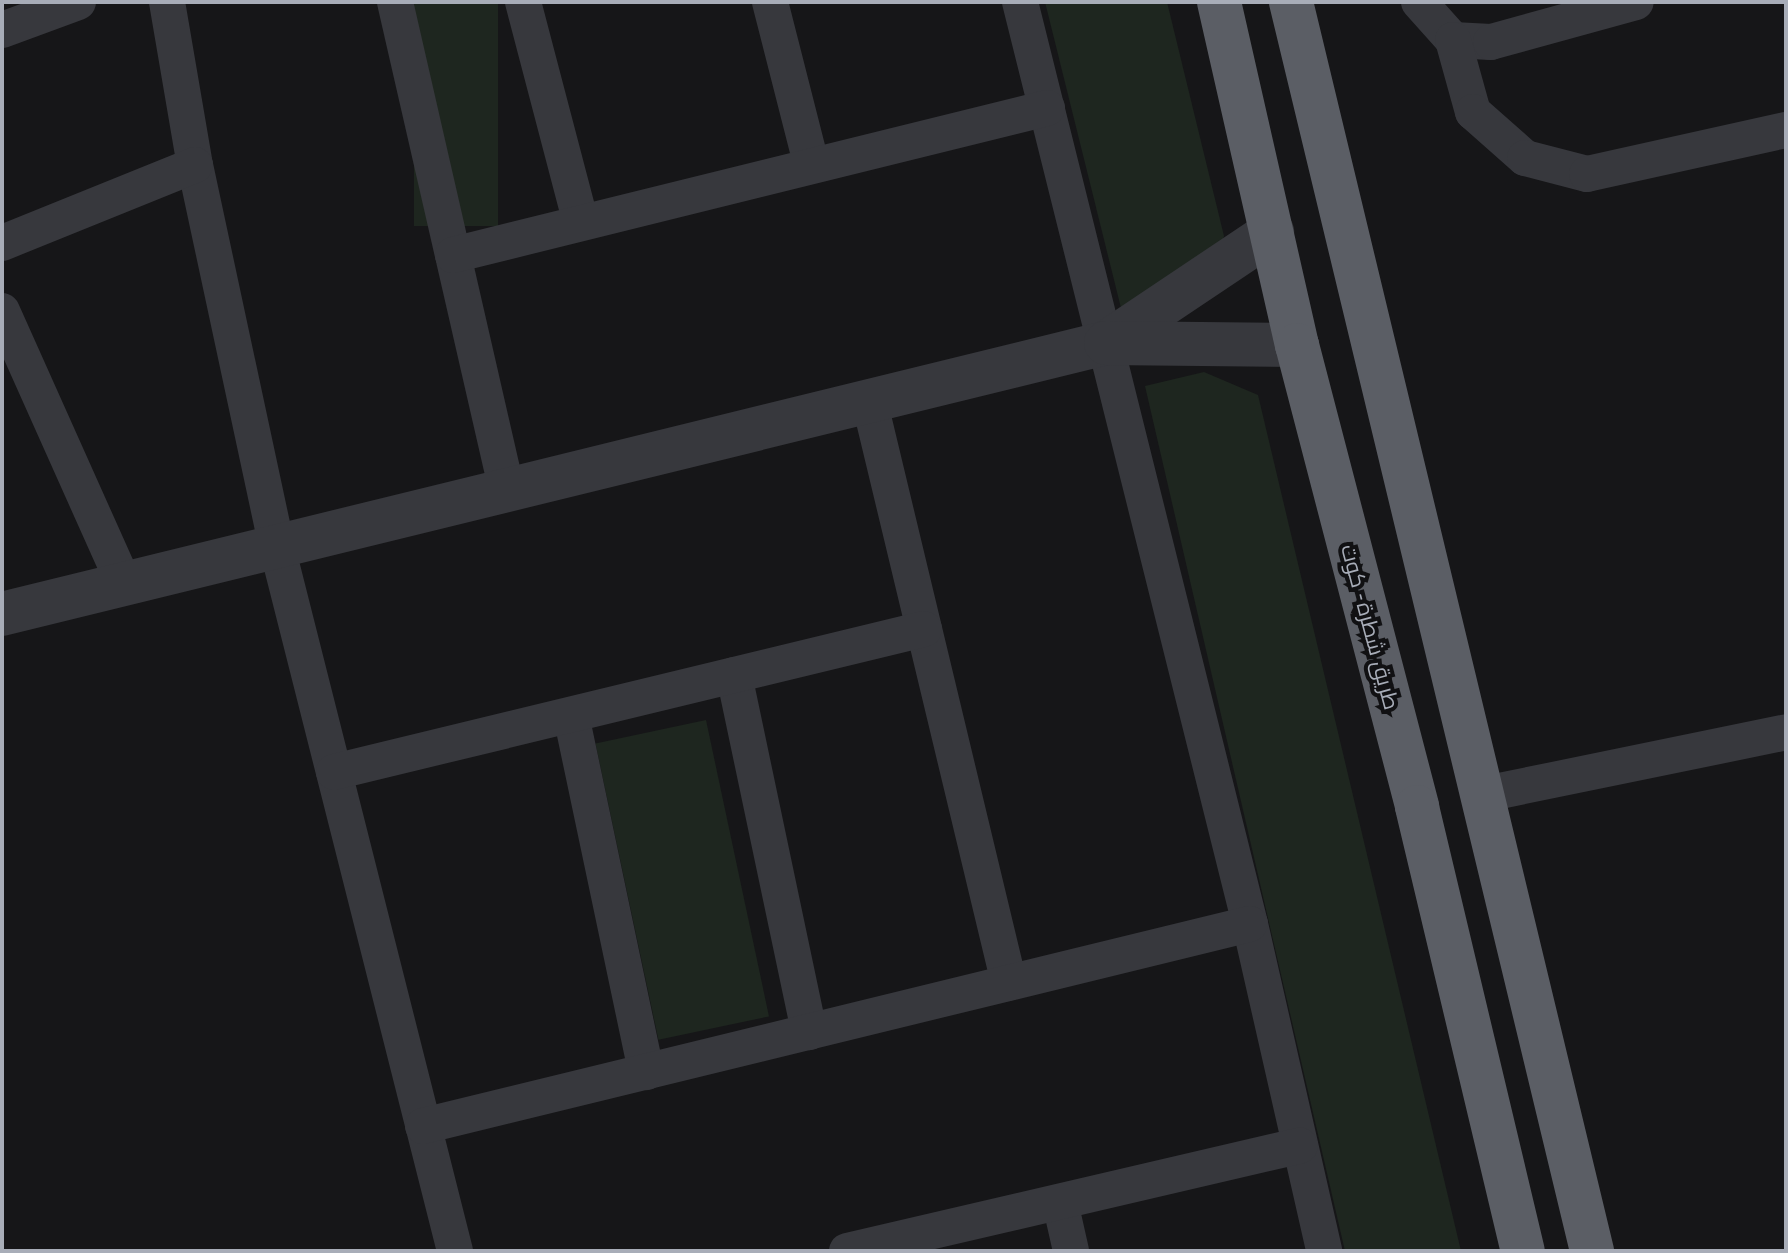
<!DOCTYPE html>
<html>
<head>
<meta charset="utf-8">
<style>
	body { margin:0 }
	#map { position:relative; width:1788px; height:1253px; overflow:hidden; background:#161618; font-family:"PT Sans",Cairo,sans-serif }
	div>[style] { position:absolute }
	.green>* { inset:0; background:#1e261f; transform-origin:0 0 }
	.minor>* { height:36px; margin:-18px; padding:0 18px; transform-origin:18px; border-radius:18px; background:#37383d }
	.tertiary>* { height:44px; margin:-22px; padding:0 22px; transform-origin:22px; border-radius:22px; background:#37383d }
	.trunk>* { height:44px; margin:-22px; padding:0 22px; transform-origin:22px; border-radius:22px; background:#5b5e65 }
	span { translate:-50% -50%; white-space:nowrap; text-align:center; line-height:1.15; -webkit-text-stroke:8px #111113; paint-order:stroke }
	.street-label { font-size:22px; color:#a8adb8 }
	.frame { position:absolute; inset:0; border:4px solid #a8adb8; pointer-events:none }
</style>
</head>
<body>
<div id="map">
	<div class="green">
		<i style="left:414px;top:2px;width:84px;height:224px"></i>
		<i style="clip-path:polygon(1045px 2px,1167px 2px,1224px 236px,1217px 260px,1121px 308px)"></i>
		<i style="clip-path:polygon(1204px 372px,1258px 395px,1461px 1251px,1345px 1251px,1145px 386px)"></i>
		<i style="left:706px;top:720px;width:303px;height:113px;rotate:78deg"></i>
	</div>
	<div class="minor">
		<i style="left:167px;top:2px;width:165px;rotate:80.3deg"></i>
		<i style="left:195px;top:165px;width:391px;rotate:77.9deg"></i>
		<i style="left:277px;top:547px;width:726px;rotate:75.81deg"></i>
		<i style="left:395px;top:2px;width:502px;rotate:77.1deg"></i>
		<i style="left:523px;top:2px;width:225px;rotate:75.3deg"></i>
		<i style="left:770px;top:2px;width:166px;rotate:75.7deg"></i>
		<i style="left:1020px;top:2px;width:950px;rotate:75.99deg"></i>
		<i style="left:1250px;top:924px;width:335px;rotate:77.2deg"></i>
		<i style="left:1419px;top:2px;width:51px;rotate:48.2deg"></i>
		<i style="left:1453px;top:40px;width:38px;rotate:3deg"></i>
		<i style="left:1491px;top:42px;width:150px;rotate:-15.4deg"></i>
		<i style="left:2px;top:30px;width:81px;rotate:-20.2deg"></i>
		<i style="left:1453px;top:40px;width:75px;rotate:74.5deg"></i>
		<i style="left:1473px;top:112px;width:69px;rotate:41.5deg"></i>
		<i style="left:1525px;top:158px;width:64px;rotate:14.5deg"></i>
		<i style="left:1587px;top:174px;width:204px;rotate:-12.5deg"></i>
		<i style="left:2px;top:243px;width:208px;rotate:-22deg"></i>
		<i style="left:453px;top:255px;width:612px;rotate:-13.9deg"></i>
		<i style="left:2px;top:311px;width:299px;rotate:65.9deg"></i>
		<i style="left:870px;top:404px;width:595px;rotate:76.5deg"></i>
		<i style="left:734px;top:675px;width:365px;rotate:78.1deg"></i>
		<i style="left:571px;top:715px;width:365px;rotate:78.1deg"></i>
		<i style="left:334px;top:772px;width:607px;rotate:-13.62deg"></i>
		<i style="left:1485px;top:794px;width:307px;rotate:-11.6deg"></i>
		<i style="left:423px;top:1126px;width:851px;rotate:-13.73deg"></i>
		<i style="left:1060px;top:1202px;width:50px;rotate:77.3deg"></i>
		<i style="left:847px;top:1251px;width:465px;rotate:-13.1deg"></i>
	</div>
	<div class="tertiary">
		<i style="left:1106px;top:343px;width:200px;rotate:-33.8deg"></i>
		<i style="left:2px;top:614px;width:1137px;rotate:-13.79deg"></i>
		<i style="left:1106px;top:343px;width:191px;rotate:0.6deg"></i>
	</div>
	<div class="trunk">
		<i style="left:1219px;top:2px;width:352px;rotate:77.2deg"></i>
		<i style="left:1297px;top:345px;width:477px;rotate:75.4deg"></i>
		<i style="left:1417px;top:807px;width:456px;rotate:76.6deg"></i>
		<i style="left:1291px;top:2px;width:1285px;rotate:76.45deg"></i>
	</div>
	<div class="street-label">
		<span style="left:1370px;top:627px;rotate:75deg">طريق شطرة - كوت</span>
	</div>
	<div class="frame"></div>
</div>
</body>
</html>
